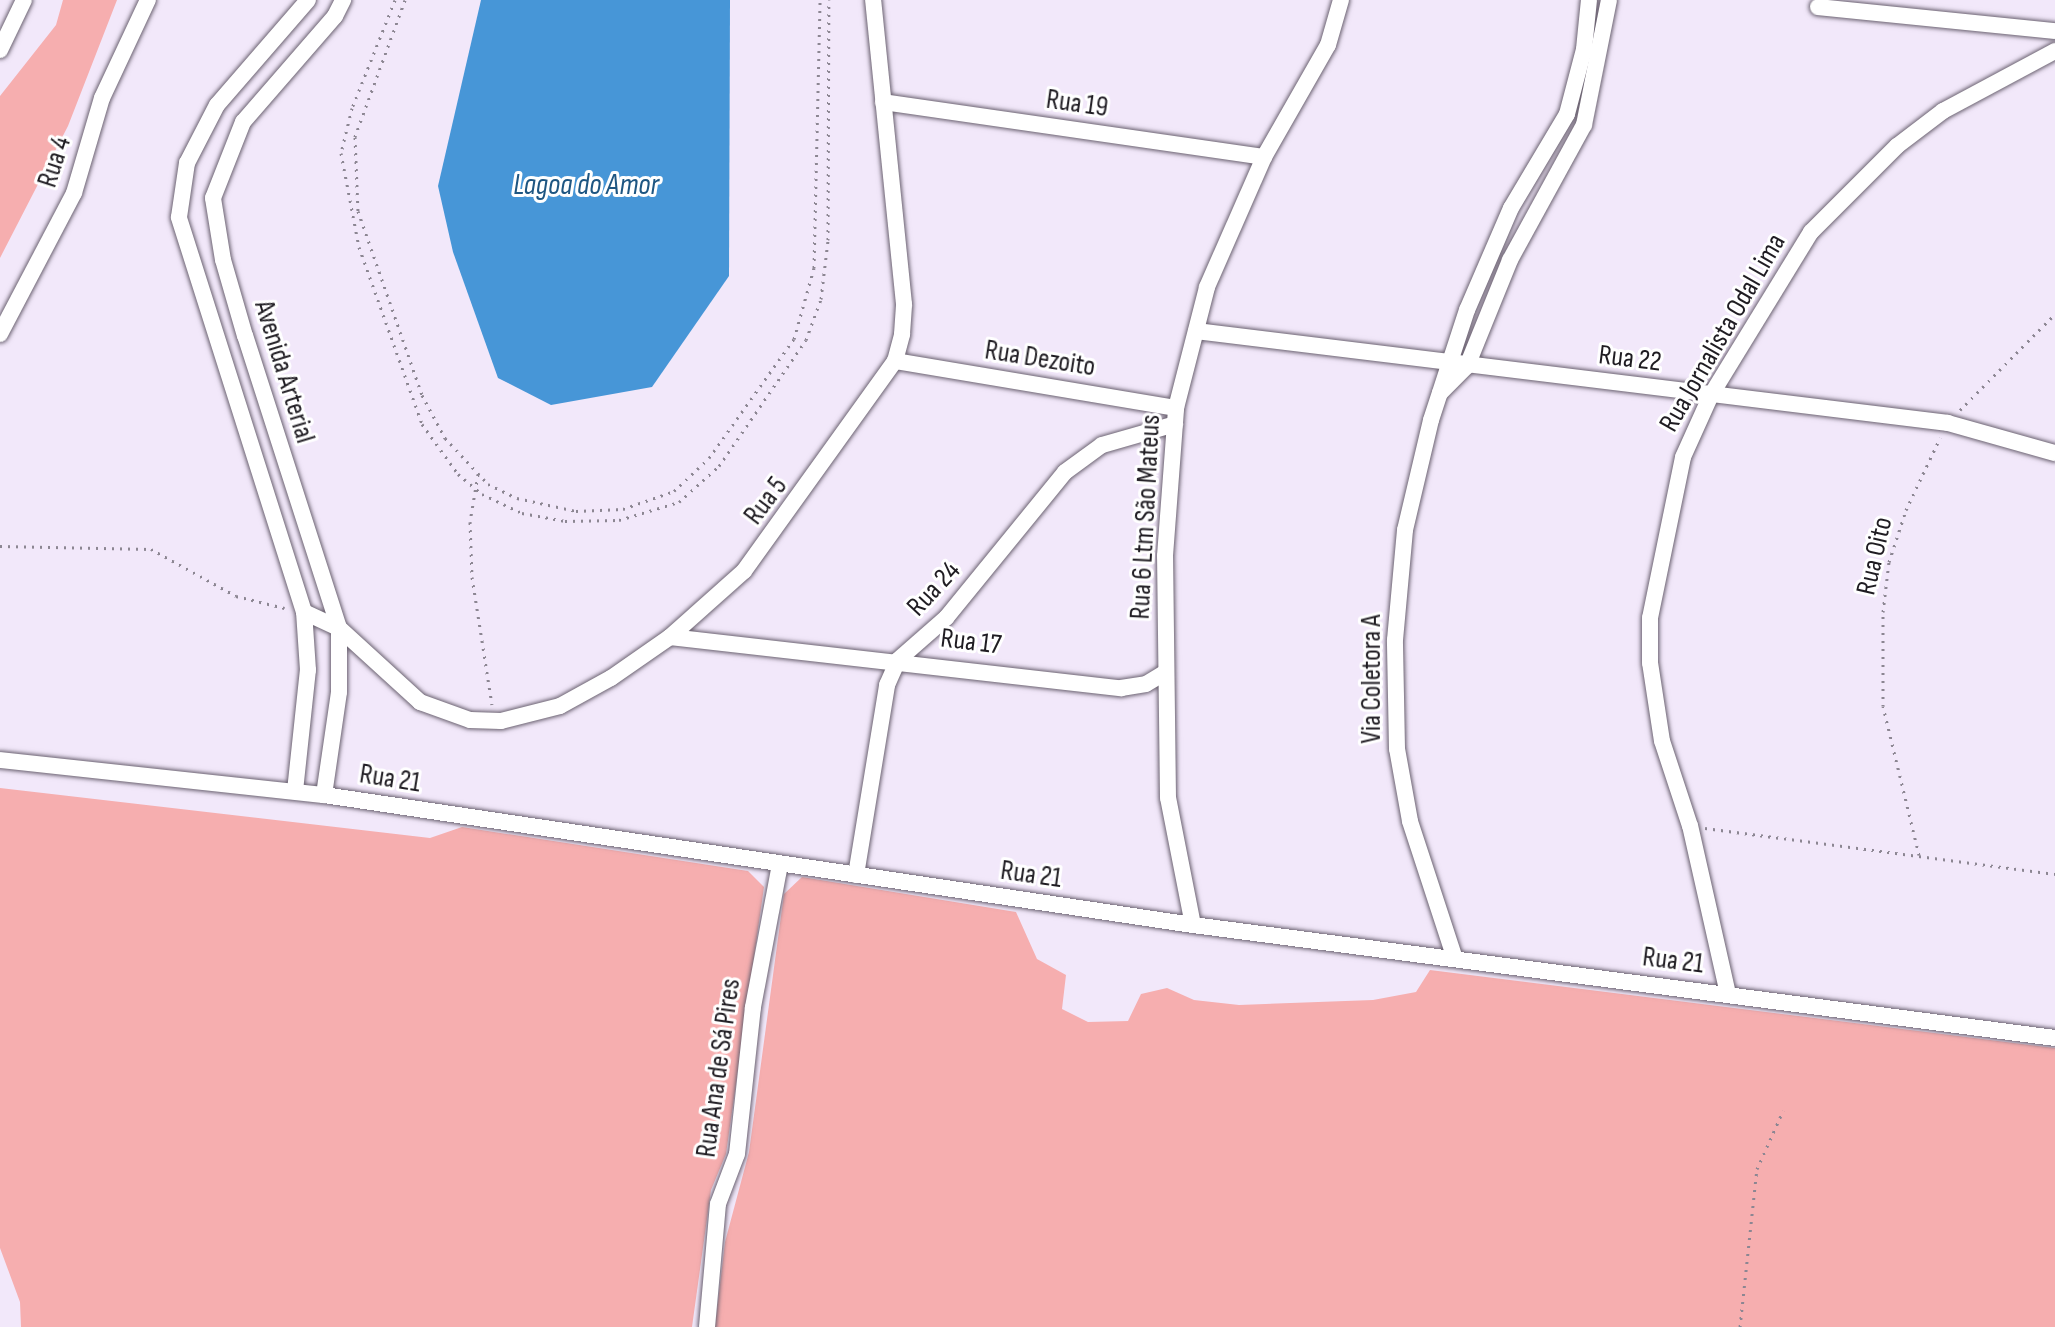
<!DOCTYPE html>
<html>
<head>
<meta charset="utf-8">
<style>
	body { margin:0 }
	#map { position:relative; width:2055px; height:1327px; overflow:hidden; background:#f2e8fa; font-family:"Sofia Sans Condensed",sans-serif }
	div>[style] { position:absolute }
	.green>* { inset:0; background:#f6aeaf }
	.water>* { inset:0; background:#4796d7 }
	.path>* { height:3px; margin-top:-1.5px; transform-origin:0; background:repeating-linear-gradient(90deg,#8c8692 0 2px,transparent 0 8px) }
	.roads { filter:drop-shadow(0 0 2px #6b6271) drop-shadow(0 0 2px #6b6271) }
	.minor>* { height:16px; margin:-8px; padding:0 8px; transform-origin:8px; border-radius:8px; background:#fff }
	span { translate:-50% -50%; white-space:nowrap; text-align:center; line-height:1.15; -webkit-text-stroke:6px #fff; paint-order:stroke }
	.street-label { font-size:28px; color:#1f1c22 }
	.water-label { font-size:30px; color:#1e5682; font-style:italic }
</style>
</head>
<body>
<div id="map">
	<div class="green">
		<i style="clip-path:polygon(63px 0,117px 0,68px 126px,0 258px,0 96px,56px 25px)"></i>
		<i style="clip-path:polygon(0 788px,430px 838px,462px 827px,748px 871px,764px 887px,726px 1154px,711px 1190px,692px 1327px,21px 1327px,20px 1302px,0 1248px)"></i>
		<i style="clip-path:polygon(802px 877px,1016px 912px,1037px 959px,1066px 975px,1062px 1009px,1088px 1022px,1128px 1021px,1141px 994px,1167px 988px,1194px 1000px,1239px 1005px,1373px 1000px,1416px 992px,1430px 970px,2055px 1048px,2055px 1327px,715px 1327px,725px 1242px,749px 1152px,784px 894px)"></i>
	</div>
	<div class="water">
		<i style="clip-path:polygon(481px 0,730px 0,729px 276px,652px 387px,551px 405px,498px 378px,453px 252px,438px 186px)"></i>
	</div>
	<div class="path">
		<i style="left:395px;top:0;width:116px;rotate:111.7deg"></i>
		<i style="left:352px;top:108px;width:46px;rotate:103.7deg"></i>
		<i style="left:341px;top:153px;width:96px;rotate:79.2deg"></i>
		<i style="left:359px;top:247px;width:188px;rotate:70.4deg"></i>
		<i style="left:422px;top:424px;width:62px;rotate:54.2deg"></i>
		<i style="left:458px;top:474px;width:31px;rotate:40deg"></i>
		<i style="left:482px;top:494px;width:44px;rotate:25.4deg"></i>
		<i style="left:522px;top:513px;width:44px;rotate:10.5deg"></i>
		<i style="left:565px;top:521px;width:54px;rotate:-1.1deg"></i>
		<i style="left:619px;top:520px;width:63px;rotate:-16.7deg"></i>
		<i style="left:679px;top:502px;width:54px;rotate:-42deg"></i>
		<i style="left:719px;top:466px;width:153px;rotate:-55.4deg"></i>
		<i style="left:806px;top:340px;width:44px;rotate:-69.9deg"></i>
		<i style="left:821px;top:299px;width:59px;rotate:-83.2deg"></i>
		<i style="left:828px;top:240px;width:240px;rotate:-89.8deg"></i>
		<i style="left:405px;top:0;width:146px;rotate:110.1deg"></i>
		<i style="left:355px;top:137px;width:74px;rotate:87.7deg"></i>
		<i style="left:358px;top:211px;width:195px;rotate:70.8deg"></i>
		<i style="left:422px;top:395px;width:49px;rotate:61.9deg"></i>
		<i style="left:445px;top:438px;width:63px;rotate:46.9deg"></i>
		<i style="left:488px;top:484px;width:32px;rotate:26deg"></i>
		<i style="left:517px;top:498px;width:60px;rotate:12.4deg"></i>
		<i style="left:576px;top:511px;width:47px;rotate:-2.4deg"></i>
		<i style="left:623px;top:509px;width:54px;rotate:-19.4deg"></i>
		<i style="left:674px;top:491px;width:48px;rotate:-43.3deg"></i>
		<i style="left:709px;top:458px;width:146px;rotate:-54.5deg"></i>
		<i style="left:794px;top:339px;width:74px;rotate:-74.3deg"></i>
		<i style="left:814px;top:268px;width:268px;rotate:-88.7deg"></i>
		<i style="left:1960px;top:410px;width:135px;rotate:-45.3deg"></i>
		<i style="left:478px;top:474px;width:49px;rotate:99.5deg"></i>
		<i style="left:470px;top:522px;width:55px;rotate:87.9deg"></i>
		<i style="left:472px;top:577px;width:129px;rotate:81.1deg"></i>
		<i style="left:0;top:546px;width:151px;rotate:1.1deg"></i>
		<i style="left:151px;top:549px;width:97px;rotate:28.9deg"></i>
		<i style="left:236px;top:596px;width:50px;rotate:13.8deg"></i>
		<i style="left:1705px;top:828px;width:353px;rotate:7.5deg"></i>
		<i style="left:1919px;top:855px;width:153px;rotate:-103.6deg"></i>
		<i style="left:1883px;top:706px;width:94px;rotate:-90deg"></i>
		<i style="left:1883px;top:612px;width:50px;rotate:-83.2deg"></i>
		<i style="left:1889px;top:562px;width:55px;rotate:-71.9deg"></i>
		<i style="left:1906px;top:510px;width:80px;rotate:-64.7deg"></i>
		<i style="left:1740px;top:1327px;width:159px;rotate:-83.9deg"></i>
		<i style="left:1757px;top:1169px;width:64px;rotate:-65.9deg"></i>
	</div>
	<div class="roads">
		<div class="minor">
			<i style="left:1818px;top:7px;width:238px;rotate:5.8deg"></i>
			<i style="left:0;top:50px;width:55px;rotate:-64.4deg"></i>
			<i style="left:883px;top:102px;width:385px;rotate:8.2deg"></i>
			<i style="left:1196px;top:331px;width:758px;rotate:6.97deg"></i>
			<i style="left:1948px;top:423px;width:111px;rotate:15.7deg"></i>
			<i style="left:0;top:334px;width:159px;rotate:-62.3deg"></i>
			<i style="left:74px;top:193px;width:99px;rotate:-73.6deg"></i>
			<i style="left:102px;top:98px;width:108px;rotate:-64.9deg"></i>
			<i style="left:895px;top:361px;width:285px;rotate:9.5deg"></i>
			<i style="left:1440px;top:393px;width:38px;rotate:-45deg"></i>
			<i style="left:1467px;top:366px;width:114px;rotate:-67.9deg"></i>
			<i style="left:1510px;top:260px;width:154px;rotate:-61.3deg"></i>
			<i style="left:1584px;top:125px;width:127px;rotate:-78.7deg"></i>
			<i style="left:304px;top:612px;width:38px;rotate:25deg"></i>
			<i style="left:339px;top:628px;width:110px;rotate:42.4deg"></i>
			<i style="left:420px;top:702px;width:53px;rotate:19.8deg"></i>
			<i style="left:470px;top:720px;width:31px;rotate:2deg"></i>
			<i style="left:501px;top:721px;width:61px;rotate:-14.3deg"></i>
			<i style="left:560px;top:706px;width:58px;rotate:-28.8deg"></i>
			<i style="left:611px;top:678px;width:72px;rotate:-34.8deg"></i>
			<i style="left:670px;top:637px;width:99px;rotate:-41.7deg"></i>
			<i style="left:744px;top:571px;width:259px;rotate:-54.3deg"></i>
			<i style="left:895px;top:361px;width:28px;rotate:-75deg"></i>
			<i style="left:902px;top:334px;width:30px;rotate:-86deg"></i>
			<i style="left:904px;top:304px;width:306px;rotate:-95.8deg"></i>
			<i style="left:670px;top:637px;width:454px;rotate:6.5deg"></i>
			<i style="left:1121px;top:688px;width:25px;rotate:-9deg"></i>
			<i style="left:1146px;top:684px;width:23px;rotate:-31deg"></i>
			<i style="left:0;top:760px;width:326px;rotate:6.2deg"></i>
			<i style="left:324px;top:795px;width:879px;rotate:8.51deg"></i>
			<i style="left:1193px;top:925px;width:869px;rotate:7.47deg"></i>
			<i style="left:295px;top:791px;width:122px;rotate:-83.9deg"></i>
			<i style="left:308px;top:670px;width:58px;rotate:-93.9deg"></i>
			<i style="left:304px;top:612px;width:414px;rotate:-107.6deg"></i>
			<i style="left:179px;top:217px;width:55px;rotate:-81.6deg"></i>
			<i style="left:187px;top:163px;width:65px;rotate:-62.7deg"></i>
			<i style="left:217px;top:105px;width:139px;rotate:-49.1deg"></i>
			<i style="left:324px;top:795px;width:104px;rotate:-81.7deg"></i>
			<i style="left:339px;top:692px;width:64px;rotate:-90deg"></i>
			<i style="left:339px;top:628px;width:307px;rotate:-107.8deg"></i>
			<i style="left:245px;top:336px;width:79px;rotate:-106.1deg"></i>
			<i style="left:223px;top:260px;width:63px;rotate:-99.2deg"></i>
			<i style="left:213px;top:198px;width:82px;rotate:-68.5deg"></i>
			<i style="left:243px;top:122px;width:140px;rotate:-49deg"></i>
			<i style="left:335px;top:16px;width:18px;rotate:-63deg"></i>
			<i style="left:856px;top:875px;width:193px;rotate:-80.7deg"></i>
			<i style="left:887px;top:685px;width:27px;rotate:-66deg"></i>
			<i style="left:898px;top:660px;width:64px;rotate:-41.2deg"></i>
			<i style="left:946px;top:618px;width:188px;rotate:-50.8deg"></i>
			<i style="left:1065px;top:472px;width:46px;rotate:-36.1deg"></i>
			<i style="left:1102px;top:445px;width:76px;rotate:-16deg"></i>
			<i style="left:1193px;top:925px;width:129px;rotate:-101.1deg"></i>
			<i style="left:1168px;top:798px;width:242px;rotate:-90.7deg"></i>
			<i style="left:1165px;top:556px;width:148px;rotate:-85.7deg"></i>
			<i style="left:1176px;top:408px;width:125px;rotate:-75.6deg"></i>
			<i style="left:1207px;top:287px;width:142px;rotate:-66.3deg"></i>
			<i style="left:1264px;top:157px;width:129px;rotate:-60.3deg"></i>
			<i style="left:1328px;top:45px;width:47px;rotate:-73.9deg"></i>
			<i style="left:1455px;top:959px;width:145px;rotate:-108.1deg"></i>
			<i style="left:1410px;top:821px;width:73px;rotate:-100.2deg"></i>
			<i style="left:1397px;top:749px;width:109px;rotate:-91.1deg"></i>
			<i style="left:1395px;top:640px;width:110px;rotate:-84.8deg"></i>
			<i style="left:1405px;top:530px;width:113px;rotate:-76.7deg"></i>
			<i style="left:1431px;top:420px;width:116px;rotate:-71.9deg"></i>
			<i style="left:1467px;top:310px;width:111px;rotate:-66.7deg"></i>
			<i style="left:1511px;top:208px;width:109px;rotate:-59.2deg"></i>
			<i style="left:1567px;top:114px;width:67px;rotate:-75.3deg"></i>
			<i style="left:1584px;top:49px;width:49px;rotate:-84.2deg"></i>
			<i style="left:1728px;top:994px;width:172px;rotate:-102.7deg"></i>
			<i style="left:1690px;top:826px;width:89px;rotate:-108.2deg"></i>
			<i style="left:1662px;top:741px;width:79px;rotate:-98.7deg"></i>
			<i style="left:1650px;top:663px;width:45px;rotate:-90deg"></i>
			<i style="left:1650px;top:618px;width:164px;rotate:-78.4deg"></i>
			<i style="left:1683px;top:457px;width:68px;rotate:-65.7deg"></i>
			<i style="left:1711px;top:395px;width:191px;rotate:-58.5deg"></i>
			<i style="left:1811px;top:232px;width:122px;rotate:-45deg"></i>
			<i style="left:1897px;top:146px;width:58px;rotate:-37.3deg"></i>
			<i style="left:1943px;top:111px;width:127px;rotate:-28.2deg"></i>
			<i style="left:707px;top:1327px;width:123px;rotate:-84.9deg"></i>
			<i style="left:718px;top:1204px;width:53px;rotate:-69.2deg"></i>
			<i style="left:737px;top:1154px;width:148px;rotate:-83.8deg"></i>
			<i style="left:753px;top:1007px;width:146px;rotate:-79.3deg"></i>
		</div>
	</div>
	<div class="street-label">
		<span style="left:1077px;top:104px;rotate:8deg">Rua 19</span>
		<span style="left:55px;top:162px;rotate:-72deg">Rua 4</span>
		<span style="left:1723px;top:333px;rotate:-60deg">Rua Jornalista Odal Lima</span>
		<span style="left:1040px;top:359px;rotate:9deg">Rua Dezoito</span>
		<span style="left:1630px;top:359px;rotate:7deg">Rua 22</span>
		<span style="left:284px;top:372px;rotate:73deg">Avenida Arterial</span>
		<span style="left:766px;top:501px;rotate:-53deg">Rua 5</span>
		<span style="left:1146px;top:517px;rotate:-87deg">Rua 6 Ltm São Mateus</span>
		<span style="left:1875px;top:556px;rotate:-77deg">Rua Oito</span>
		<span style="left:934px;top:589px;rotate:-47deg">Rua 24</span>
		<span style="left:971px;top:642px;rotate:7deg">Rua 17</span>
		<span style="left:1372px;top:679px;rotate:-90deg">Via Coletora A</span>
		<span style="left:390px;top:779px;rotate:9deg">Rua 21</span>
		<span style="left:1031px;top:875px;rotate:8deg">Rua 21</span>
		<span style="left:1673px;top:961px;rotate:7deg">Rua 21</span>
		<span style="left:719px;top:1068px;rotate:-82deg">Rua Ana de Sá Pires</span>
	</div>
	<div class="water-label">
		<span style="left:586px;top:185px">Lagoa do Amor</span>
	</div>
</div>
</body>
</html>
